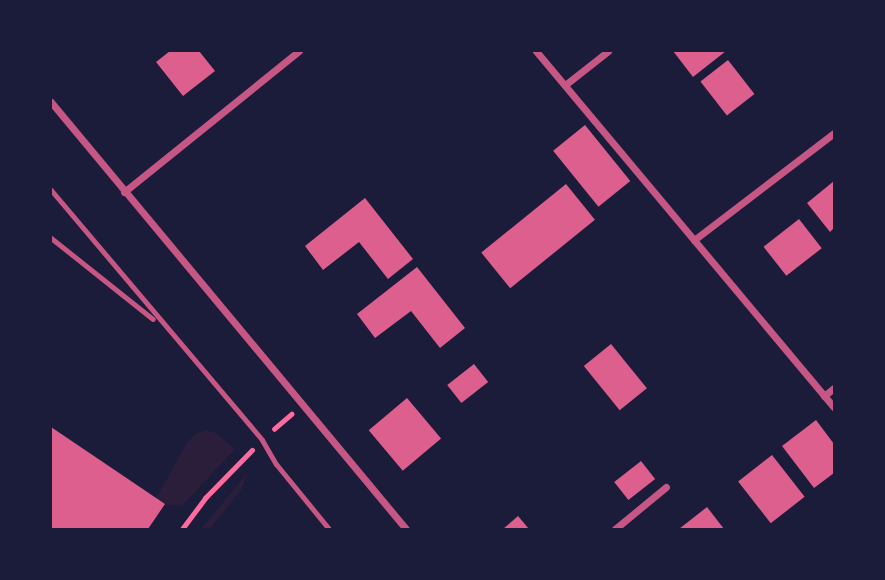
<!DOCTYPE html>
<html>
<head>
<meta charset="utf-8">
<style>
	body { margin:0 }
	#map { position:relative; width:885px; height:580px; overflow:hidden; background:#1b1b3a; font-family:"Source Sans 3",sans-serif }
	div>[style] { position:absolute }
	.green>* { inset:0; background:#2a1e3b }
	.building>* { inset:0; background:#dd5f8e; transform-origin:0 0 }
	.path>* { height:4.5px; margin:-2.25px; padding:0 2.25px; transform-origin:2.25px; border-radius:2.25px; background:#ff6b9d }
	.service>* { height:5px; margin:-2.5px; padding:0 2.5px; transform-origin:2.5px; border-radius:2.5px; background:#c65784 }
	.minor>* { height:7px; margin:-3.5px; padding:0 3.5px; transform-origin:3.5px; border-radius:3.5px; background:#c65784 }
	span { translate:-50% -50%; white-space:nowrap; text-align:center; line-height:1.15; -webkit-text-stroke:6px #1b1b3a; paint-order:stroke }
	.frame { position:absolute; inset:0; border:52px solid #1b1b3a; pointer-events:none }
</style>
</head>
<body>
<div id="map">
	<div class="green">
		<i style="clip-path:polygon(205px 430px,216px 433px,235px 449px,182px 506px,165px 504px,156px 498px,187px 443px,194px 435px)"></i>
		<i style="clip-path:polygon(249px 471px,241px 490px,210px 529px,201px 529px)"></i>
	</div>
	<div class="building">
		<i style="clip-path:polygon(170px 51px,199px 51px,215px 71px,183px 96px,156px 62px)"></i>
		<i style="clip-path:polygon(673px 51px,726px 51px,693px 77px)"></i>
		<i style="left:728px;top:60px;width:43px;height:35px;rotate:52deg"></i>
		<i style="left:585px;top:125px;width:72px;height:41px;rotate:51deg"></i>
		<i style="clip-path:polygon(834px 181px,834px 228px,830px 232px,807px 203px)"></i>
		<i style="left:566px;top:184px;width:46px;height:109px;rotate:51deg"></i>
		<i style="clip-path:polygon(365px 198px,413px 259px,388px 279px,359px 242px,323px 270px,305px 246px)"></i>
		<i style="left:799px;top:219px;width:37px;height:45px;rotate:52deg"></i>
		<i style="clip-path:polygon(417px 267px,465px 328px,440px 348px,411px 311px,375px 338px,357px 314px)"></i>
		<i style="left:611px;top:344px;width:57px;height:35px;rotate:51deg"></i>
		<i style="left:474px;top:364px;width:23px;height:34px;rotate:52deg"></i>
		<i style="left:407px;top:398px;width:53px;height:50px;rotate:50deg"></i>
		<i style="clip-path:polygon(816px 420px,834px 444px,834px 473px,814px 488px,782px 446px)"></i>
		<i style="clip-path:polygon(51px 427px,165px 504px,148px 529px,51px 529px)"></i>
		<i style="left:772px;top:455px;width:53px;height:43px;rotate:52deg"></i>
		<i style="left:641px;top:461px;width:23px;height:34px;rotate:52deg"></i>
		<i style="clip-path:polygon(707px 507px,724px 529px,679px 529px)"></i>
		<i style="clip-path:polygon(518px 516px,529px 529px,503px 529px)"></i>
	</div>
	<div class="path">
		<i style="left:274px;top:429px;width:23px;rotate:-41deg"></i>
		<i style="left:182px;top:529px;width:39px;rotate:-53deg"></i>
		<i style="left:205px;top:498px;width:67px;rotate:-45.6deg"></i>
	</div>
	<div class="service">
		<i style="left:51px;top:190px;width:327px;rotate:49.8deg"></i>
		<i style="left:262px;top:440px;width:28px;rotate:60deg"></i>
		<i style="left:276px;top:464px;width:84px;rotate:50.8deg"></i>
		<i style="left:51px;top:238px;width:130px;rotate:38.5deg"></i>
	</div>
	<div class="minor">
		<i style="left:536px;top:51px;width:465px;rotate:50.1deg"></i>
		<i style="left:565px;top:85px;width:55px;rotate:-38.3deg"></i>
		<i style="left:51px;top:102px;width:555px;rotate:50.26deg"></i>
		<i style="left:124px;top:192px;width:225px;rotate:-38.9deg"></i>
		<i style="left:694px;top:240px;width:176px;rotate:-37.4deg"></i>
		<i style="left:824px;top:396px;width:13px;rotate:-39deg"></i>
		<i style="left:615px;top:529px;width:66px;rotate:-39.5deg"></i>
	</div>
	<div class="frame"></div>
</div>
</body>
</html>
